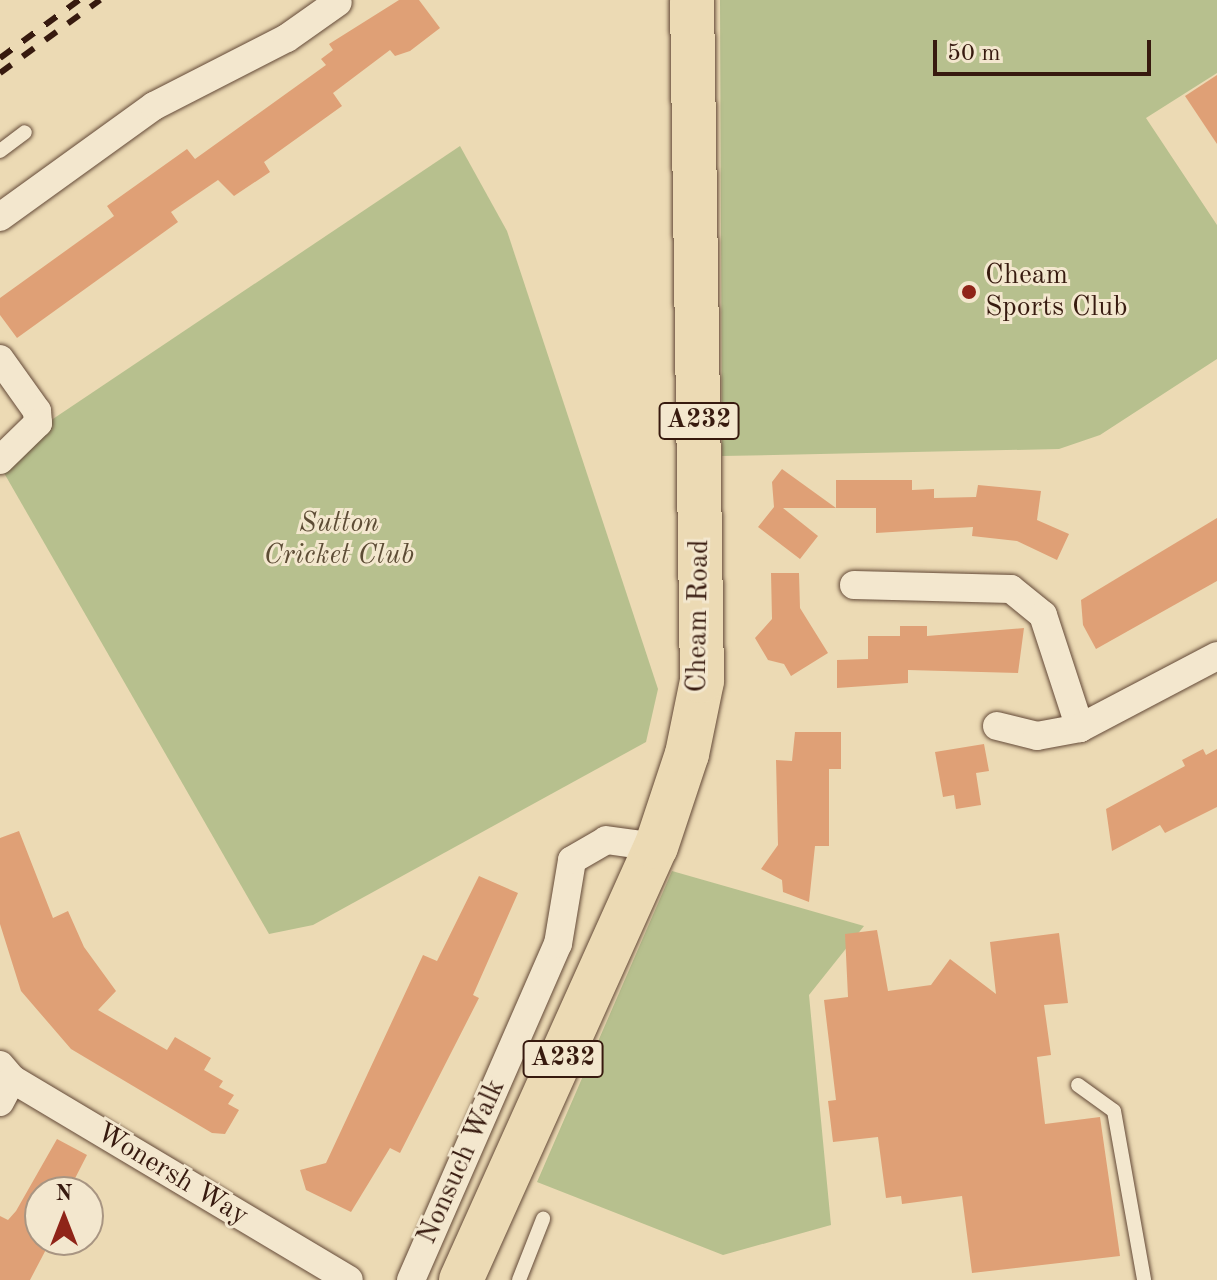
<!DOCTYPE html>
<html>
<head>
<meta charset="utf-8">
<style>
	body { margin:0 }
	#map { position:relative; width:1217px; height:1280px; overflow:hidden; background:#ecdab4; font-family:"Old Standard TT",serif }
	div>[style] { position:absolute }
	.green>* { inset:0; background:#b7c08e }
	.building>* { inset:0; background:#dfa076 }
	.roads { filter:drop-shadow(0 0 2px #644a38) drop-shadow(0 0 2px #644a38) }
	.service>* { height:14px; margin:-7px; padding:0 7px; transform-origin:7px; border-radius:7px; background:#f3e7ce }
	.minor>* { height:28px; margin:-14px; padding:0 14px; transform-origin:14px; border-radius:14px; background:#f3e7ce }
	.trunk>* { height:44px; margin:-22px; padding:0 22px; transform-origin:22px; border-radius:22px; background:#ecdab4 }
	.rail>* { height:6px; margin-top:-3px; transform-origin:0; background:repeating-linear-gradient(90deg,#371a0f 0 14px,transparent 0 28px) }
	.dots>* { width:22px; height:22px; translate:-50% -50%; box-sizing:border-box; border:4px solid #f3e7ce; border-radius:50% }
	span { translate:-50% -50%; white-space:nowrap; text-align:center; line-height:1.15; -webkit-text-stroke:6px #f3e7ce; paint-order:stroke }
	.shield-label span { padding:2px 6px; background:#f3e7ce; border:2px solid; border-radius:6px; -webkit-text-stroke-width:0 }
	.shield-label { font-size:26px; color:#371a0f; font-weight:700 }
	.poi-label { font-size:28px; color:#371a0f }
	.left { translate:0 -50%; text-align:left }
	.park-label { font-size:28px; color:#5d4c35; font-style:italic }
	.street-label { font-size:28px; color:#371a0f }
	.north { position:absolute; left:24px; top:1176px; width:80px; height:80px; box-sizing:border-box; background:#f3e7ce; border:2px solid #a89582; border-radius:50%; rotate:0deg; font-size:22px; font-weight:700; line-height:32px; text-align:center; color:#371a0f }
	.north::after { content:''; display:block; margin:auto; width:28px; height:36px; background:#8f2418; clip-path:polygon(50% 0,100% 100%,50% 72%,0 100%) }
	.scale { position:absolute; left:933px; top:40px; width:218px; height:36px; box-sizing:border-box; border:4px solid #371a0f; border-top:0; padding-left:10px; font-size:24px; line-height:28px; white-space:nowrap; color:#371a0f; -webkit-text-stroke:6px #f3e7ce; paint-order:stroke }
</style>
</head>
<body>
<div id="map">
	<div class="green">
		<i style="clip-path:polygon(720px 0,1217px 0,1217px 73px,1146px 118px,1217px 225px,1217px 359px,1100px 435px,1059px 449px,722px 456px)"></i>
		<i style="clip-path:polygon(460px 146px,507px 231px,658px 689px,646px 742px,313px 925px,269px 934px,0 466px,35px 431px)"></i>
		<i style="clip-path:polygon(672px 871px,864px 926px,809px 995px,831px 1225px,723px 1255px,537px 1182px)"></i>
	</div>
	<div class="building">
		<i style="clip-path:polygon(399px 0,419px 0,440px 28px,410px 51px,395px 56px,390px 50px,333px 93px,342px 106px,264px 162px,270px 172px,234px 196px,218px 180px,171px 212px,178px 222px,17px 338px,0 315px,0 298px,114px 216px,107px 206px,187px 149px,195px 159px,241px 126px,326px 65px,321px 59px,333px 50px,329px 44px)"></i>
		<i style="clip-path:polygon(1217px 75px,1217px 144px,1185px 96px)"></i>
		<i style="clip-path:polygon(782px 469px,836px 508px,836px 480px,912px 480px,912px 490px,934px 489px,934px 498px,976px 497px,978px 485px,1041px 491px,1037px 520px,1069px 534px,1057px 560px,1017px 541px,972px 536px,973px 527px,876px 533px,876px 508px,783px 508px,818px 536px,800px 559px,758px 527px,774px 507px,772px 482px)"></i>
		<i style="clip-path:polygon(1217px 518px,1217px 581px,1096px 649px,1083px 625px,1081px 600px)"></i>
		<i style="clip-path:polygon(771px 573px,799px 573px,800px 608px,828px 653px,791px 676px,784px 664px,768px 660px,755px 638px,772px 619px)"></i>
		<i style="clip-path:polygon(900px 626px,927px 626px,927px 636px,1024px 628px,1018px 673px,908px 670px,908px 683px,837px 688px,837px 660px,868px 659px,868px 636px,900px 636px)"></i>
		<i style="clip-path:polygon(795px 732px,841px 732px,841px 769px,829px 769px,829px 846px,815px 846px,809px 902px,783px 892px,782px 880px,761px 869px,778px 845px,776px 760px,792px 761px)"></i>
		<i style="clip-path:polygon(984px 744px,989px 771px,976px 773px,981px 805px,956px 809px,954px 795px,943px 797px,935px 752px)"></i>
		<i style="clip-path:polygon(1203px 749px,1206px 755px,1217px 749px,1217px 807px,1165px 833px,1160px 825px,1112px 851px,1106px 809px,1185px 766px,1182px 760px)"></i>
		<i style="clip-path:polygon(19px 831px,53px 918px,68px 911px,84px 947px,116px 991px,98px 1010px,167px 1050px,175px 1037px,211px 1058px,204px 1070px,223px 1081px,219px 1087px,234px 1095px,228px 1104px,239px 1110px,225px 1134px,212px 1133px,71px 1049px,21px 991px,0 924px,0 838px)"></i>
		<i style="clip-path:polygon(479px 876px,518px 893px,473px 995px,479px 998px,400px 1153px,390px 1148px,351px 1212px,306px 1190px,300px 1170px,326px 1163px,423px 955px,437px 961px)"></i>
		<i style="clip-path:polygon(877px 930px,888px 991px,931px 985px,950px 959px,996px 994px,990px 942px,1059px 933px,1068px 1003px,1044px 1005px,1051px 1055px,1037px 1057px,1045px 1124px,1100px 1117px,1120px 1256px,972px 1273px,962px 1196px,902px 1204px,901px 1196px,886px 1198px,878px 1137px,833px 1142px,828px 1101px,836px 1100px,824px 1000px,848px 997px,845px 934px)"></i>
		<i style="clip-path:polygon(57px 1139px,87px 1155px,68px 1192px,40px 1192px,40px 1240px,51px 1240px,30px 1280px,0 1280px,0 1216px,8px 1220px,16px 1211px)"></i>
	</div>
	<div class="roads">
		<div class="service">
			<i style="left:0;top:151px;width:31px;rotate:-37deg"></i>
			<i style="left:1078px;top:1085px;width:44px;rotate:35.8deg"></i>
			<i style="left:1114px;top:1111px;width:172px;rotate:79.9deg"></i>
			<i style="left:519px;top:1280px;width:66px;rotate:-68.5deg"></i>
		</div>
		<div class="minor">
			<i style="left:0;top:217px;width:190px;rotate:-35.8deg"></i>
			<i style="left:154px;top:106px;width:149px;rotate:-27.1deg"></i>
			<i style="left:287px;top:38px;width:62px;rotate:-35.2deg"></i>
			<i style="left:0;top:359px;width:64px;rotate:54.6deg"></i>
			<i style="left:37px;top:411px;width:12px;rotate:85deg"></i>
			<i style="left:38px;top:423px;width:53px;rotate:135.8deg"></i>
			<i style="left:854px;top:585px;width:157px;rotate:1.5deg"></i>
			<i style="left:1011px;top:589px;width:41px;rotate:39.1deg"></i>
			<i style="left:1043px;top:615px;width:119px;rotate:71.9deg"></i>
			<i style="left:997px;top:726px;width:41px;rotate:14deg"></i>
			<i style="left:1037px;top:736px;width:44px;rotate:-10.5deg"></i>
			<i style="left:1080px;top:728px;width:155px;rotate:-27.7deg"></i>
			<i style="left:0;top:1065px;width:18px;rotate:49deg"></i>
			<i style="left:12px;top:1079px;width:392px;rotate:30.8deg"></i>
			<i style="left:0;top:1102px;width:26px;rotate:-62deg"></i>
			<i style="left:411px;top:1280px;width:367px;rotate:-66.4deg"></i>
			<i style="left:558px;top:944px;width:85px;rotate:-80.5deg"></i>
			<i style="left:572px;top:860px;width:39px;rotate:-30deg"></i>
			<i style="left:606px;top:840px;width:50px;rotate:8deg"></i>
		</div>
		<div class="trunk">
			<i style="left:461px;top:1280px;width:475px;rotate:-65.8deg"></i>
			<i style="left:656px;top:847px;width:98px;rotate:-71.6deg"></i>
			<i style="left:687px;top:754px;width:75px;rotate:-78.4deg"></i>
			<i style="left:702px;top:681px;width:681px;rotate:-90.84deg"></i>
		</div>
	</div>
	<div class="rail">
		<i style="left:0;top:58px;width:98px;rotate:-36.3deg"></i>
		<i style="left:0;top:73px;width:124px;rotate:-36.1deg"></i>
	</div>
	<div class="dots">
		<i style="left:969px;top:292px;background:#8f2418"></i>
	</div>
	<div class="shield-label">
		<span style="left:699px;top:421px">A232</span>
		<span style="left:563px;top:1059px">A232</span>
	</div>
	<div class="poi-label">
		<span class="left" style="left:985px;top:292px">Cheam<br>Sports Club</span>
	</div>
	<div class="park-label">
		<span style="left:339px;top:540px">Sutton<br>Cricket Club</span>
	</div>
	<div class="street-label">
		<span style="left:699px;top:616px;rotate:-89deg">Cheam Road</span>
		<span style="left:462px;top:1162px;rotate:-66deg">Nonsuch Walk</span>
		<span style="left:172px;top:1175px;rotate:31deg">Wonersh Way</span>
	</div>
	<div class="north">N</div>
	<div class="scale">50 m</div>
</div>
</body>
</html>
